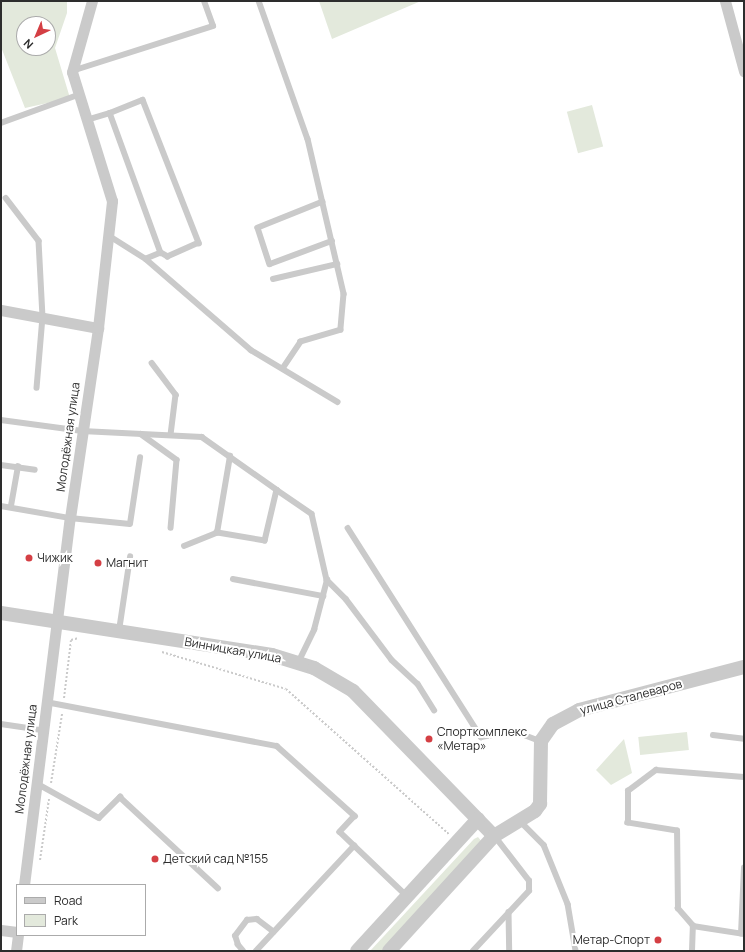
<!DOCTYPE html>
<html>
<head>
<meta charset="utf-8">
<style>
	body { margin:0 }
	#map { position:relative; width:745px; height:952px; overflow:hidden; background:#fff; font-family:Manrope,sans-serif }
	div>[style] { position:absolute }
	.green>* { inset:0; background:#e3e9dc; transform-origin:0 0 }
	.path>* { height:2px; margin-top:-1px; transform-origin:0; background:repeating-linear-gradient(90deg,#cacaca 0 2px,transparent 0 4px) }
	.service>* { height:5.5px; margin:-2.75px; padding:0 2.75px; transform-origin:2.75px; border-radius:2.75px; background:#cacaca }
	.minor>* { height:11px; margin:-5.5px; padding:0 5.5px; transform-origin:5.5px; border-radius:5.5px; background:#cacaca }
	.tertiary>* { height:14px; margin:-7px; padding:0 7px; transform-origin:7px; border-radius:7px; background:#cacaca }
	.dots>* { width:11px; height:11px; translate:-50% -50%; box-sizing:border-box; border:2px solid #fff; border-radius:50% }
	span { translate:-50% -50%; white-space:nowrap; text-align:center; line-height:1.15; -webkit-text-stroke:4px #fff; paint-order:stroke }
	.street-label { font-size:12px; color:#2d2d2d }
	.poi-label { font-size:12px; color:#2d2d2d }
	.left { translate:0 -50%; text-align:left }
	.right { translate:-100% -50%; text-align:right }
	.frame { position:absolute; inset:0; border:2px solid #2d2d2d; pointer-events:none }
	.legend { position:absolute; left:16px; top:884px; width:130px; height:52px; box-sizing:border-box; background:#fff; border:1px solid #ababab; margin:0; padding:5px 7px; list-style:none; font-size:12px; color:#2d2d2d }
	.legend li { display:flex; align-items:center; gap:8px; height:20px }
	.legend b { width:20px; border:1px solid #ababab }
	.north { position:absolute; left:16px; top:16px; width:40px; height:40px; box-sizing:border-box; background:#fff; border:1px solid #ababab; border-radius:50%; rotate:224deg; font-size:11px; font-weight:700; line-height:16px; text-align:center; color:#2d2d2d }
	.north::after { content:''; display:block; margin:auto; width:14px; height:18px; background:#d43f44; clip-path:polygon(50% 0,100% 100%,50% 72%,0 100%) }
</style>
</head>
<body>
<div id="map">
	<div class="green">
		<i style="clip-path:polygon(evenodd,1px 1px,67px 1px,67px 13px,55px 48px,70px 98px,25px 108px,1px 47px,1px 1px,24px 24px,48px 24px,48px 48px,24px 48px,24px 24px)"></i>
		<i style="clip-path:polygon(319px 1px,421px 1px,332px 39px)"></i>
		<i style="left:592px;top:105px;width:43px;height:26px;rotate:75deg"></i>
		<i style="left:687px;top:732px;width:18px;height:49px;rotate:84deg"></i>
		<i style="clip-path:polygon(624px 739px,632px 773px,611px 785px,596px 770px)"></i>
		<i style="clip-path:polygon(478px 837px,482px 842px,384px 951px,370px 951px,474px 839px)"></i>
	</div>
	<div class="path">
		<i style="left:162px;top:652px;width:129px;rotate:16.6deg"></i>
		<i style="left:286px;top:689px;width:218px;rotate:41.7deg"></i>
		<i style="left:64px;top:698px;width:58px;rotate:-83.1deg"></i>
		<i style="left:71px;top:640px;width:8px;rotate:-14deg"></i>
		<i style="left:51px;top:783px;width:70px;rotate:-80.9deg"></i>
		<i style="left:40px;top:860px;width:62px;rotate:-81.6deg"></i>
	</div>
	<div class="service">
		<i style="left:259px;top:1px;width:146px;rotate:70.5deg"></i>
		<i style="left:308px;top:139px;width:159px;rotate:76.9deg"></i>
		<i style="left:344px;top:294px;width:36px;rotate:95deg"></i>
		<i style="left:341px;top:330px;width:42px;rotate:163.3deg"></i>
		<i style="left:301px;top:342px;width:32px;rotate:124deg"></i>
		<i style="left:72px;top:71px;width:148px;rotate:-17.7deg"></i>
		<i style="left:213px;top:26px;width:27px;rotate:-110deg"></i>
		<i style="left:110px;top:113px;width:35px;rotate:-22deg"></i>
		<i style="left:143px;top:100px;width:154px;rotate:68.6deg"></i>
		<i style="left:199px;top:243px;width:34px;rotate:156deg"></i>
		<i style="left:168px;top:257px;width:8px;rotate:-150deg"></i>
		<i style="left:87px;top:120px;width:24px;rotate:-17deg"></i>
		<i style="left:110px;top:113px;width:149px;rotate:70deg"></i>
		<i style="left:161px;top:253px;width:16px;rotate:158deg"></i>
		<i style="left:1px;top:123px;width:82px;rotate:-20deg"></i>
		<i style="left:6px;top:198px;width:54px;rotate:52.5deg"></i>
		<i style="left:39px;top:241px;width:76px;rotate:87deg"></i>
		<i style="left:43px;top:317px;width:71px;rotate:94.8deg"></i>
		<i style="left:323px;top:202px;width:70px;rotate:158.2deg"></i>
		<i style="left:258px;top:228px;width:38px;rotate:72deg"></i>
		<i style="left:270px;top:264px;width:66px;rotate:-20.4deg"></i>
		<i style="left:108px;top:235px;width:45px;rotate:32.3deg"></i>
		<i style="left:146px;top:259px;width:139px;rotate:40.9deg"></i>
		<i style="left:251px;top:350px;width:101px;rotate:30.9deg"></i>
		<i style="left:273px;top:279px;width:66px;rotate:-13.2deg"></i>
		<i style="left:152px;top:363px;width:40px;rotate:53deg"></i>
		<i style="left:176px;top:395px;width:40px;rotate:97.1deg"></i>
		<i style="left:1px;top:420px;width:82px;rotate:7.7deg"></i>
		<i style="left:82px;top:431px;width:120px;rotate:2.9deg"></i>
		<i style="left:202px;top:437px;width:92px;rotate:35.2deg"></i>
		<i style="left:277px;top:490px;width:52px;rotate:103.2deg"></i>
		<i style="left:265px;top:541px;width:49px;rotate:-170.5deg"></i>
		<i style="left:217px;top:533px;width:78px;rotate:-80.4deg"></i>
		<i style="left:141px;top:434px;width:44px;rotate:35.8deg"></i>
		<i style="left:177px;top:460px;width:68px;rotate:95deg"></i>
		<i style="left:1px;top:465px;width:34px;rotate:8deg"></i>
		<i style="left:277px;top:490px;width:42px;rotate:34.4deg"></i>
		<i style="left:312px;top:514px;width:68px;rotate:77.2deg"></i>
		<i style="left:1px;top:506px;width:70px;rotate:9.9deg"></i>
		<i style="left:70px;top:518px;width:60px;rotate:5.7deg"></i>
		<i style="left:130px;top:524px;width:67px;rotate:-81.4deg"></i>
		<i style="left:11px;top:506px;width:40px;rotate:-80deg"></i>
		<i style="left:348px;top:528px;width:248px;rotate:57.5deg"></i>
		<i style="left:481px;top:737px;width:34px;rotate:-10deg"></i>
		<i style="left:514px;top:731px;width:28px;rotate:21deg"></i>
		<i style="left:184px;top:546px;width:35px;rotate:-22deg"></i>
		<i style="left:233px;top:579px;width:92px;rotate:10.7deg"></i>
		<i style="left:119px;top:631px;width:75px;rotate:-81.5deg"></i>
		<i style="left:298px;top:663px;width:37px;rotate:-64deg"></i>
		<i style="left:314px;top:630px;width:52px;rotate:-75.4deg"></i>
		<i style="left:327px;top:580px;width:27px;rotate:45deg"></i>
		<i style="left:346px;top:599px;width:76px;rotate:53deg"></i>
		<i style="left:392px;top:660px;width:35px;rotate:43deg"></i>
		<i style="left:418px;top:684px;width:31px;rotate:58deg"></i>
		<i style="left:46px;top:702px;width:235px;rotate:10.8deg"></i>
		<i style="left:277px;top:746px;width:105px;rotate:41.9deg"></i>
		<i style="left:355px;top:816px;width:22px;rotate:133deg"></i>
		<i style="left:340px;top:832px;width:93px;rotate:43.7deg"></i>
		<i style="left:1px;top:724px;width:41px;rotate:8.3deg"></i>
		<i style="left:713px;top:735px;width:31px;rotate:7deg"></i>
		<i style="left:36px;top:783px;width:72px;rotate:29.1deg"></i>
		<i style="left:99px;top:818px;width:30px;rotate:-45deg"></i>
		<i style="left:120px;top:797px;width:134px;rotate:42.9deg"></i>
		<i style="left:520px;top:821px;width:34px;rotate:45deg"></i>
		<i style="left:544px;top:845px;width:64px;rotate:67.9deg"></i>
		<i style="left:568px;top:904px;width:48px;rotate:80.3deg"></i>
		<i style="left:509px;top:912px;width:39px;rotate:89deg"></i>
		<i style="left:693px;top:926px;width:23px;rotate:-131deg"></i>
		<i style="left:678px;top:909px;width:78px;rotate:-90.7deg"></i>
		<i style="left:677px;top:831px;width:50px;rotate:-170.7deg"></i>
		<i style="left:628px;top:823px;width:32px;rotate:-90deg"></i>
		<i style="left:628px;top:791px;width:35px;rotate:-37deg"></i>
		<i style="left:656px;top:770px;width:88px;rotate:4.5deg"></i>
		<i style="left:741px;top:934px;width:66px;rotate:-87.4deg"></i>
		<i style="left:243px;top:951px;width:8px;rotate:-130deg"></i>
		<i style="left:238px;top:945px;width:9px;rotate:-108deg"></i>
		<i style="left:235px;top:936px;width:20px;rotate:-53deg"></i>
		<i style="left:247px;top:920px;width:10px;rotate:-6deg"></i>
		<i style="left:257px;top:919px;width:21px;rotate:37deg"></i>
		<i style="left:256px;top:951px;width:144px;rotate:-47deg"></i>
		<i style="left:473px;top:951px;width:82px;rotate:-47deg"></i>
		<i style="left:529px;top:891px;width:10px;rotate:-90deg"></i>
		<i style="left:529px;top:881px;width:56px;rotate:-127.7deg"></i>
		<i style="left:692px;top:951px;width:25px;rotate:-88deg"></i>
		<i style="left:693px;top:926px;width:52px;rotate:8.9deg"></i>
	</div>
	<div class="minor">
		<i style="left:725px;top:1px;width:73px;rotate:74.8deg"></i>
		<i style="left:1px;top:310px;width:99px;rotate:10.5deg"></i>
		<i style="left:24px;top:885px;width:370px;rotate:-82.9deg"></i>
		<i style="left:70px;top:518px;width:192px;rotate:-81.6deg"></i>
		<i style="left:98px;top:328px;width:128px;rotate:-83.7deg"></i>
		<i style="left:112px;top:201px;width:135px;rotate:-107.2deg"></i>
		<i style="left:72px;top:72px;width:74px;rotate:-74.3deg"></i>
		<i style="left:1px;top:930px;width:16px;rotate:7deg"></i>
		<i style="left:16px;top:951px;width:16px;rotate:-83deg"></i>
	</div>
	<div class="tertiary">
		<i style="left:1px;top:613px;width:274px;rotate:8.8deg"></i>
		<i style="left:272px;top:655px;width:44px;rotate:17.2deg"></i>
		<i style="left:314px;top:668px;width:45px;rotate:30.5deg"></i>
		<i style="left:353px;top:691px;width:202px;rotate:45.8deg"></i>
		<i style="left:357px;top:951px;width:179px;rotate:-47.5deg"></i>
		<i style="left:389px;top:951px;width:156px;rotate:-47.6deg"></i>
		<i style="left:494px;top:836px;width:48px;rotate:-31.4deg"></i>
		<i style="left:535px;top:811px;width:9px;rotate:-54deg"></i>
		<i style="left:540px;top:804px;width:63px;rotate:-89.1deg"></i>
		<i style="left:541px;top:741px;width:21px;rotate:-55deg"></i>
		<i style="left:553px;top:724px;width:30px;rotate:-28deg"></i>
		<i style="left:579px;top:710px;width:171px;rotate:-14.6deg"></i>
	</div>
	<div class="dots">
		<i style="left:29px;top:558px;background:#d43f44"></i>
		<i style="left:98px;top:563px;background:#d43f44"></i>
		<i style="left:429px;top:739px;background:#d43f44"></i>
		<i style="left:155px;top:859px;background:#d43f44"></i>
		<i style="left:658px;top:940px;background:#d43f44"></i>
	</div>
	<div class="street-label">
		<span style="left:68px;top:437px;rotate:-82deg">Молодёжная улица</span>
		<span style="left:233px;top:650px;rotate:10deg">Винницкая улица</span>
		<span style="left:631px;top:697px;rotate:-15deg">улица Сталеваров</span>
		<span style="left:26px;top:759px;rotate:-83deg">Молодёжная улица</span>
	</div>
	<div class="poi-label">
		<span class="left" style="left:37px;top:558px">Чижик</span>
		<span class="left" style="left:106px;top:563px">Магнит</span>
		<span class="left" style="left:437px;top:739px">Спорткомплекс<br>«Метар»</span>
		<span class="left" style="left:163px;top:859px">Детский сад №155</span>
		<span class="right" style="left:650px;top:940px">Метар-Спорт</span>
	</div>
	<div class="frame"></div>
	<ul class="legend">
	<li><b style="height:5px;background:#cacaca"></b>Road</li>
	<li><b style="height:11px;background:#e3e9dc"></b>Park</li>
	</ul>
	<div class="north">N</div>
</div>
</body>
</html>
